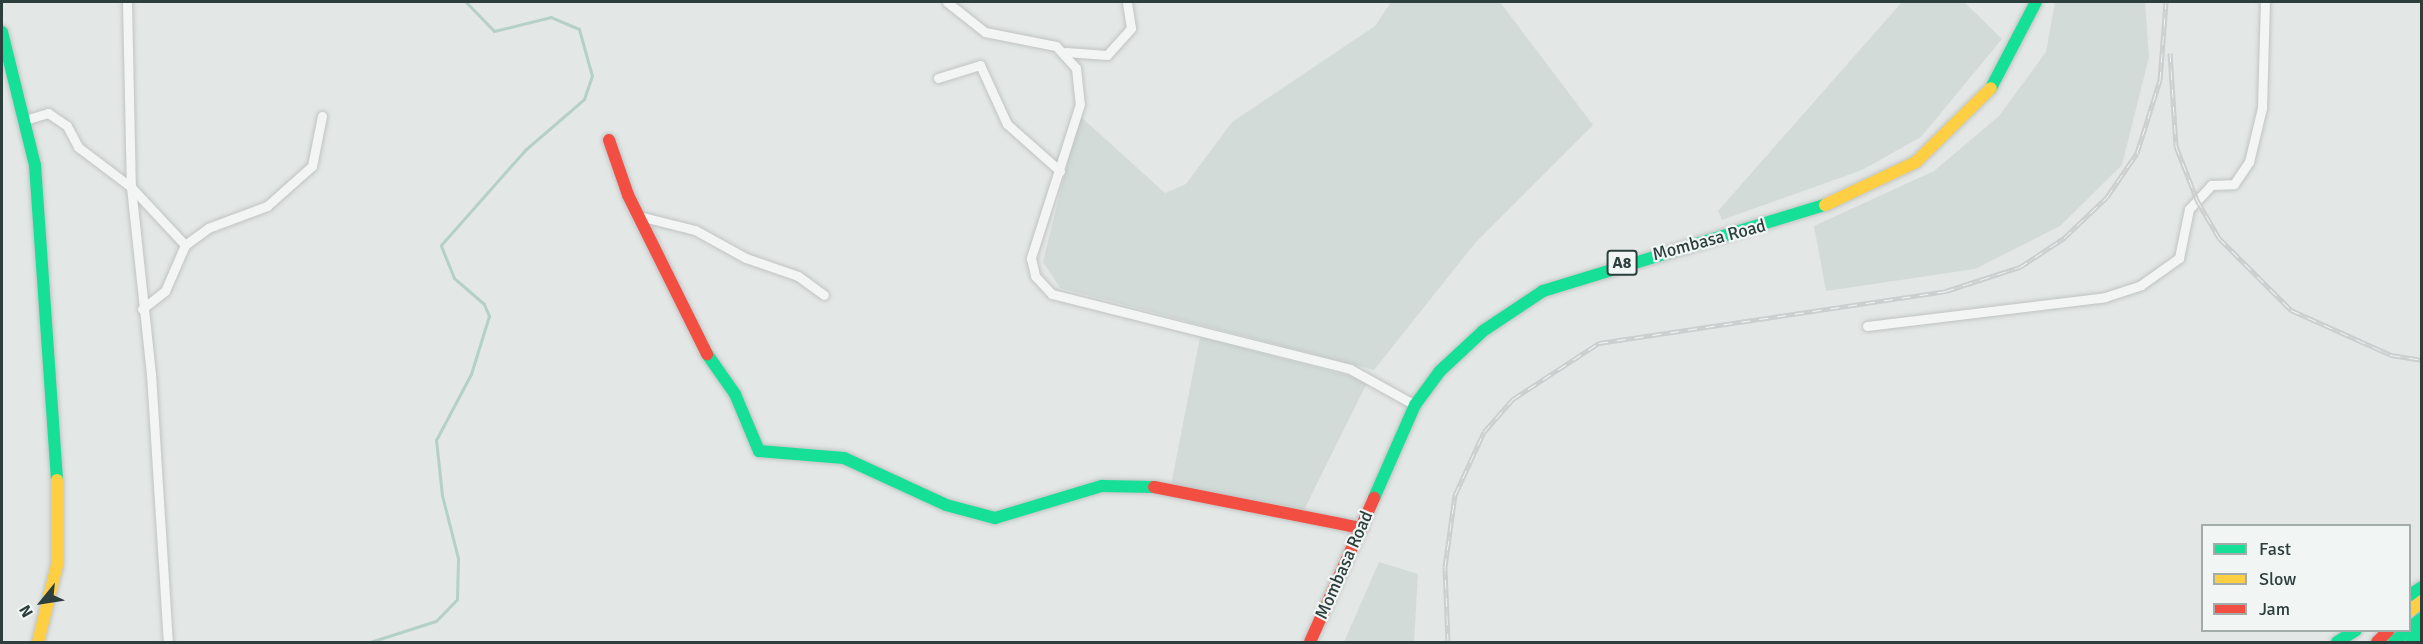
<!DOCTYPE html>
<html>
<head>
<meta charset="utf-8">
<style>
	body { margin:0 }
	#map { position:relative; width:2423px; height:644px; overflow:hidden; background:#e3e8e6; font-family:Signika,sans-serif }
	div>[style] { position:absolute }
	.built>* { inset:0; background:#d2dbd8 }
	.stream>* { height:3px; margin:-1.5px; padding:0 1.5px; transform-origin:1.5px; border-radius:1.5px; background:#b4d0c7 }
	.roads { filter:drop-shadow(0 0 2px #c0c3c3) drop-shadow(0 0 2px #c0c3c3) }
	.street>* { height:9px; margin:-4.5px; padding:0 4.5px; transform-origin:4.5px; border-radius:4.5px; background:#f2f5f4 }
	.fast>* { height:12px; margin:-6px; padding:0 6px; transform-origin:6px; border-radius:6px; background:#16e098 }
	.slow>* { height:12px; margin:-6px; padding:0 6px; transform-origin:6px; border-radius:6px; background:#ffcf43 }
	.jam>* { height:12px; margin:-6px; padding:0 6px; transform-origin:6px; border-radius:6px; background:#f24e42 }
	.rail>* { height:5px; margin-top:-2.5px; transform-origin:0; background:repeating-linear-gradient(90deg,#f1f6f5 0 9px,#cccfcf 0 18px); box-sizing:border-box; border-block:2px solid #cccfcf }
	span { translate:-50% -50%; white-space:nowrap; text-align:center; line-height:1.15; -webkit-text-stroke:4.5px #f1f6f5; paint-order:stroke }
	.shield-label span { padding:2px 4px; background:#f1f6f5; border:2px solid; border-radius:4px; -webkit-text-stroke-width:0 }
	.shield-label { font-size:16px; color:#2c3f3c; font-weight:700 }
	.street-label { font-size:18px; color:#2c3f3c }
	.frame { position:absolute; inset:0; border:3px solid #2c3f3c; pointer-events:none }
	.legend { position:absolute; left:2201px; top:524px; width:210px; height:108px; box-sizing:border-box; background:#f1f6f5; border:2px solid #a2adab; margin:0; padding:8px 10px; list-style:none; font-size:18px; color:#2c3f3c }
	.legend li { display:flex; align-items:center; gap:12px; height:30px }
	.legend b { width:30px; border:2px solid #a2adab }
	.north { position:absolute; left:12px; top:572px; width:60px; height:60px; -webkit-text-stroke:4px #f1f6f5; paint-order:stroke; rotate:240deg; font-size:16px; font-weight:700; line-height:24px; text-align:center; color:#2c3f3c }
	.north::after { content:''; display:block; margin:auto; width:21px; height:27px; background:#2c3f3c; clip-path:polygon(50% 0,100% 100%,50% 72%,0 100%) }
</style>
</head>
<body>
<div id="map">
	<div class="built">
		<i style="clip-path:polygon(1391px 2px,1500px 2px,1593px 125px,1476px 242px,1374px 370px,1060px 288px,1043px 262px,1079px 115px,1165px 193px,1186px 184px,1232px 122px,1375px 26px)"></i>
		<i style="clip-path:polygon(1902px 2px,1964px 2px,2002px 39px,1921px 137px,1862px 170px,1722px 220px,1718px 211px)"></i>
		<i style="clip-path:polygon(2055px 2px,2145px 2px,2149px 57px,2122px 165px,2060px 226px,1975px 269px,1826px 291px,1814px 226px,1934px 171px,1999px 116px,2046px 52px)"></i>
		<i style="clip-path:polygon(1200px 337px,1368px 381px,1304px 510px,1171px 485px)"></i>
		<i style="clip-path:polygon(1379px 562px,1418px 574px,1414px 642px,1344px 642px)"></i>
	</div>
	<div class="stream">
		<i style="left:370px;top:642px;width:69px;rotate:-17.7deg"></i>
		<i style="left:436px;top:621px;width:30px;rotate:-46deg"></i>
		<i style="left:457px;top:599px;width:41px;rotate:-88.6deg"></i>
		<i style="left:458px;top:558px;width:65px;rotate:-104.3deg"></i>
		<i style="left:442px;top:495px;width:55px;rotate:-96.2deg"></i>
		<i style="left:436px;top:440px;width:75px;rotate:-62.1deg"></i>
		<i style="left:471px;top:374px;width:61px;rotate:-72.8deg"></i>
		<i style="left:489px;top:316px;width:13px;rotate:-113deg"></i>
		<i style="left:484px;top:304px;width:40px;rotate:-139deg"></i>
		<i style="left:454px;top:278px;width:35px;rotate:-112deg"></i>
		<i style="left:441px;top:245px;width:127px;rotate:-48.5deg"></i>
		<i style="left:525px;top:150px;width:78px;rotate:-40.8deg"></i>
		<i style="left:584px;top:99px;width:24px;rotate:-71deg"></i>
		<i style="left:592px;top:76px;width:49px;rotate:-105.5deg"></i>
		<i style="left:579px;top:29px;width:30px;rotate:-157deg"></i>
		<i style="left:551px;top:17px;width:59px;rotate:166.2deg"></i>
		<i style="left:494px;top:31px;width:40px;rotate:-134deg"></i>
	</div>
	<div class="roads">
		<div class="street">
			<i style="left:127px;top:2px;width:185px;rotate:88.8deg"></i>
			<i style="left:131px;top:187px;width:188px;rotate:83.9deg"></i>
			<i style="left:151px;top:374px;width:269px;rotate:86.4deg"></i>
			<i style="left:947px;top:2px;width:48px;rotate:38.3deg"></i>
			<i style="left:985px;top:32px;width:72px;rotate:11.2deg"></i>
			<i style="left:1056px;top:46px;width:30px;rotate:48deg"></i>
			<i style="left:1076px;top:68px;width:36px;rotate:84deg"></i>
			<i style="left:1080px;top:104px;width:162px;rotate:107.7deg"></i>
			<i style="left:1031px;top:258px;width:18px;rotate:77deg"></i>
			<i style="left:1035px;top:276px;width:25px;rotate:47deg"></i>
			<i style="left:1052px;top:294px;width:307px;rotate:14.1deg"></i>
			<i style="left:1350px;top:369px;width:74px;rotate:29deg"></i>
			<i style="left:1066px;top:52px;width:41px;rotate:4.2deg"></i>
			<i style="left:1107px;top:55px;width:36px;rotate:-48deg"></i>
			<i style="left:1131px;top:28px;width:26px;rotate:-99deg"></i>
			<i style="left:938px;top:78px;width:44px;rotate:-17.2deg"></i>
			<i style="left:980px;top:65px;width:65px;rotate:65.4deg"></i>
			<i style="left:1007px;top:124px;width:71px;rotate:41.6deg"></i>
			<i style="left:25px;top:120px;width:24px;rotate:-17deg"></i>
			<i style="left:48px;top:113px;width:23px;rotate:34deg"></i>
			<i style="left:67px;top:126px;width:24px;rotate:62deg"></i>
			<i style="left:78px;top:147px;width:66px;rotate:37deg"></i>
			<i style="left:131px;top:187px;width:79px;rotate:47deg"></i>
			<i style="left:639px;top:216px;width:58px;rotate:14deg"></i>
			<i style="left:695px;top:230px;width:58px;rotate:28.8deg"></i>
			<i style="left:746px;top:258px;width:55px;rotate:19.1deg"></i>
			<i style="left:798px;top:276px;width:32px;rotate:36deg"></i>
			<i style="left:142px;top:309px;width:29px;rotate:-38deg"></i>
			<i style="left:165px;top:291px;width:50px;rotate:-66.5deg"></i>
			<i style="left:185px;top:245px;width:29px;rotate:-36deg"></i>
			<i style="left:208px;top:228px;width:63px;rotate:-20.4deg"></i>
			<i style="left:267px;top:206px;width:60px;rotate:-41.6deg"></i>
			<i style="left:312px;top:166px;width:51px;rotate:-78.7deg"></i>
			<i style="left:1867px;top:326px;width:240px;rotate:-6.9deg"></i>
			<i style="left:2105px;top:297px;width:38px;rotate:-18deg"></i>
			<i style="left:2141px;top:285px;width:47px;rotate:-35.4deg"></i>
			<i style="left:2179px;top:258px;width:50px;rotate:-78.5deg"></i>
			<i style="left:2189px;top:209px;width:33px;rotate:-47deg"></i>
			<i style="left:2211px;top:185px;width:23px;rotate:-2deg"></i>
			<i style="left:2234px;top:184px;width:27px;rotate:-56deg"></i>
			<i style="left:2249px;top:162px;width:56px;rotate:-76.5deg"></i>
			<i style="left:2262px;top:108px;width:106px;rotate:-88.4deg"></i>
		</div>
		<div class="fast">
			<i style="left:2px;top:32px;width:137px;rotate:76.1deg"></i>
			<i style="left:35px;top:165px;width:316px;rotate:86deg"></i>
			<i style="left:1991px;top:88px;width:97px;rotate:-62.4deg"></i>
			<i style="left:707px;top:354px;width:49px;rotate:55deg"></i>
			<i style="left:735px;top:394px;width:62px;rotate:67.2deg"></i>
			<i style="left:759px;top:451px;width:85px;rotate:4.7deg"></i>
			<i style="left:844px;top:458px;width:112px;rotate:24.7deg"></i>
			<i style="left:946px;top:505px;width:51px;rotate:14.9deg"></i>
			<i style="left:995px;top:518px;width:112px;rotate:-16.7deg"></i>
			<i style="left:1102px;top:486px;width:52px;rotate:1.1deg"></i>
			<i style="left:1374px;top:498px;width:102px;rotate:-66.2deg"></i>
			<i style="left:1415px;top:405px;width:42px;rotate:-53.7deg"></i>
			<i style="left:1440px;top:371px;width:59px;rotate:-42.9deg"></i>
			<i style="left:1483px;top:331px;width:72px;rotate:-33.7deg"></i>
			<i style="left:1543px;top:291px;width:295px;rotate:-17deg"></i>
			<i style="left:2410px;top:595px;width:14px;rotate:-34deg"></i>
			<i style="left:2410px;top:628px;width:16px;rotate:-40deg"></i>
			<i style="left:2337px;top:642px;width:22px;rotate:-32deg"></i>
			<i style="left:2394px;top:642px;width:18px;rotate:-43deg"></i>
			<i style="left:2411px;top:642px;width:15px;rotate:-42deg"></i>
		</div>
		<div class="slow">
			<i style="left:1825px;top:205px;width:101px;rotate:-25.3deg"></i>
			<i style="left:1916px;top:162px;width:105px;rotate:-44.6deg"></i>
			<i style="left:2410px;top:611px;width:16px;rotate:-40deg"></i>
			<i style="left:38px;top:642px;width:79px;rotate:-76.1deg"></i>
			<i style="left:57px;top:565px;width:85px;rotate:-90deg"></i>
		</div>
		<div class="jam">
			<i style="left:609px;top:140px;width:58px;rotate:70.9deg"></i>
			<i style="left:628px;top:195px;width:178px;rotate:63.6deg"></i>
			<i style="left:1154px;top:487px;width:212px;rotate:11.2deg"></i>
			<i style="left:1310px;top:642px;width:158px;rotate:-66deg"></i>
			<i style="left:2377px;top:642px;width:17px;rotate:-45deg"></i>
		</div>
	</div>
	<div class="rail">
		<i style="left:2170px;top:53px;width:93px;rotate:86.3deg"></i>
		<i style="left:2176px;top:146px;width:58px;rotate:68.7deg"></i>
		<i style="left:2197px;top:200px;width:44px;rotate:59.9deg"></i>
		<i style="left:2219px;top:238px;width:102px;rotate:45deg"></i>
		<i style="left:2291px;top:310px;width:110px;rotate:24.2deg"></i>
		<i style="left:2391px;top:355px;width:31px;rotate:9deg"></i>
		<i style="left:1448px;top:642px;width:75px;rotate:-92.3deg"></i>
		<i style="left:1445px;top:567px;width:73px;rotate:-82.1deg"></i>
		<i style="left:1455px;top:495px;width:69px;rotate:-65.3deg"></i>
		<i style="left:1484px;top:432px;width:44px;rotate:-48.7deg"></i>
		<i style="left:1513px;top:399px;width:103px;rotate:-33.1deg"></i>
		<i style="left:1599px;top:343px;width:351px;rotate:-8.5deg"></i>
		<i style="left:1946px;top:291px;width:78px;rotate:-18deg"></i>
		<i style="left:2020px;top:267px;width:53px;rotate:-33.4deg"></i>
		<i style="left:2064px;top:238px;width:59px;rotate:-43.6deg"></i>
		<i style="left:2107px;top:197px;width:53px;rotate:-55.7deg"></i>
		<i style="left:2137px;top:153px;width:77px;rotate:-72.5deg"></i>
		<i style="left:2160px;top:80px;width:78px;rotate:-85.6deg"></i>
	</div>
	<div class="shield-label">
		<span style="left:1622px;top:263px">A8</span>
	</div>
	<div class="street-label">
		<span style="left:1709px;top:240px;rotate:-15deg">Mombasa Road</span>
		<span style="left:1344px;top:565px;rotate:-66deg">Mombasa Road</span>
	</div>
	<div class="frame"></div>
	<ul class="legend">
	<li><b style="height:8px;background:#16e098"></b>Fast</li>
	<li><b style="height:8px;background:#ffcf43"></b>Slow</li>
	<li><b style="height:8px;background:#f24e42"></b>Jam</li>
	</ul>
	<div class="north">N</div>
</div>
</body>
</html>
